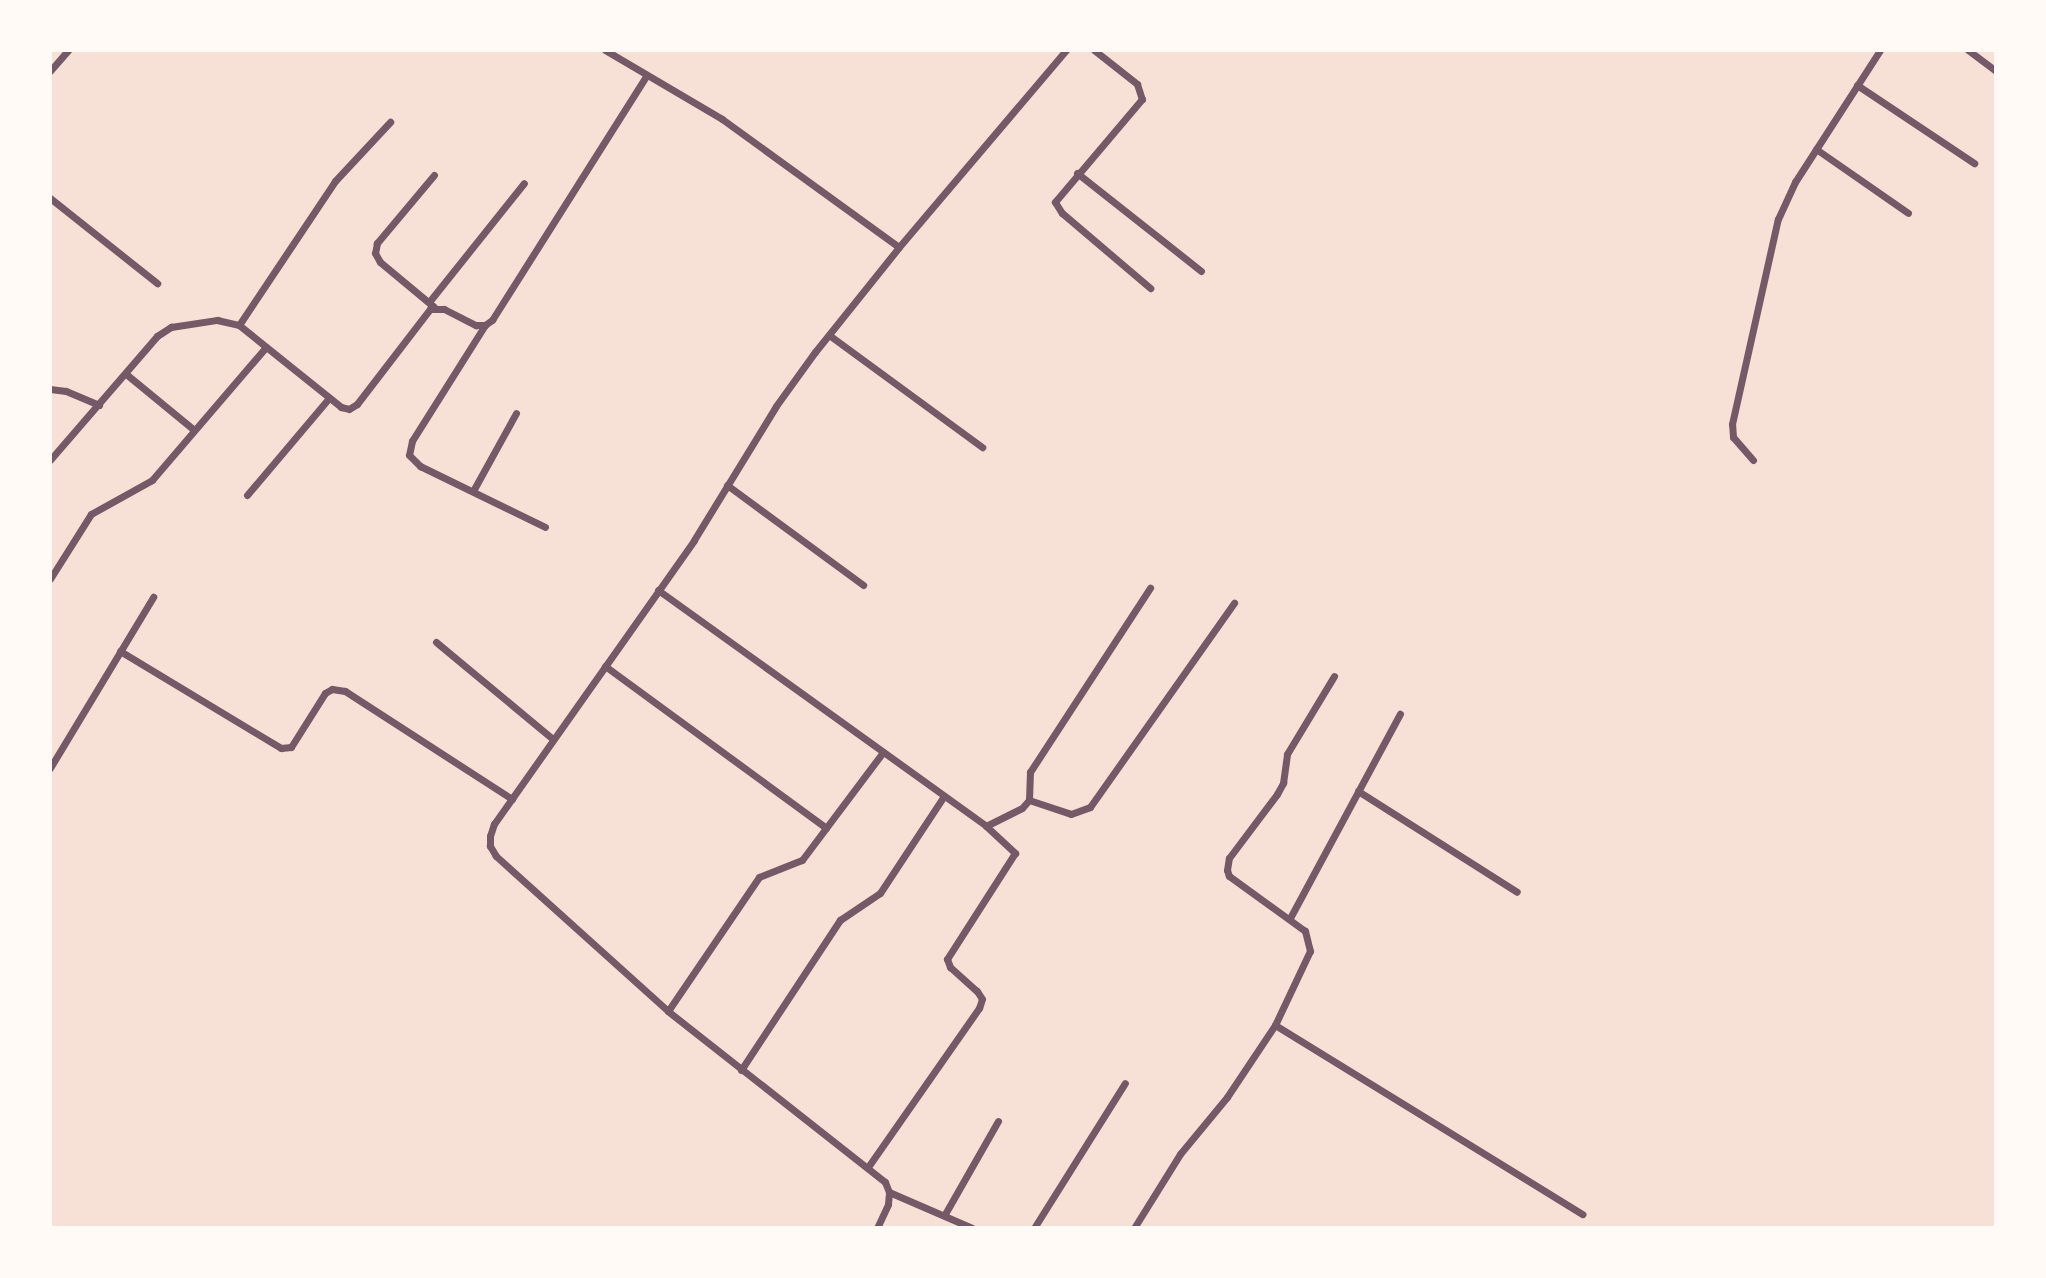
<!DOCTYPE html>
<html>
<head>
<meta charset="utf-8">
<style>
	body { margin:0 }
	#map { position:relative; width:2046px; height:1278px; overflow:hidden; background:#f7e1d7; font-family:"Golos Text",sans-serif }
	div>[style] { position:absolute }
	.minor>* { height:7px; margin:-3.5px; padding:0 3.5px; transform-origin:3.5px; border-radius:3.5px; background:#755966 }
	span { translate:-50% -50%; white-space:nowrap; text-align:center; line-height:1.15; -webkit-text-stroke:8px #fffaf5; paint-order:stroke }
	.frame { position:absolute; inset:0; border:52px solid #fffaf5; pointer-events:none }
</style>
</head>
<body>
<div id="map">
	<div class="minor">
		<i style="left:605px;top:50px;width:136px;rotate:30.5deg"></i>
		<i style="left:722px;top:119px;width:218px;rotate:35.9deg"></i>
		<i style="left:1094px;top:50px;width:55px;rotate:38.3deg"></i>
		<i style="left:1137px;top:84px;width:16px;rotate:72deg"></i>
		<i style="left:1142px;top:99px;width:135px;rotate:130.2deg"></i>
		<i style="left:1055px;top:202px;width:13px;rotate:58deg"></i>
		<i style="left:1062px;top:213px;width:116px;rotate:40.4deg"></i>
		<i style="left:1968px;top:50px;width:35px;rotate:37deg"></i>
		<i style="left:50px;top:71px;width:28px;rotate:-49deg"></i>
		<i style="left:1857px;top:85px;width:141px;rotate:33.7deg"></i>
		<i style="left:1816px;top:149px;width:112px;rotate:34.8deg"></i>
		<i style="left:1077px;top:173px;width:158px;rotate:38.3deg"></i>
		<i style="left:434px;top:175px;width:89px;rotate:130deg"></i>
		<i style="left:377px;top:243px;width:10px;rotate:101deg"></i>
		<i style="left:375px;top:253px;width:10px;rotate:61deg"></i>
		<i style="left:380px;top:262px;width:70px;rotate:39.8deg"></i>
		<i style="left:50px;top:198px;width:137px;rotate:38.5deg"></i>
		<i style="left:429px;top:302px;width:152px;rotate:-51.4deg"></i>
		<i style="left:239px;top:325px;width:173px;rotate:-56.3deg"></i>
		<i style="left:335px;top:181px;width:81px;rotate:-47deg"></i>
		<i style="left:485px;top:325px;width:137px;rotate:122.2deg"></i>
		<i style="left:412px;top:441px;width:14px;rotate:102deg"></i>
		<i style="left:409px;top:455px;width:16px;rotate:45deg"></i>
		<i style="left:420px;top:466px;width:139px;rotate:26deg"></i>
		<i style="left:829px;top:335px;width:190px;rotate:36.2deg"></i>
		<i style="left:126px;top:374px;width:87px;rotate:39.4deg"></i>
		<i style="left:50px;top:389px;width:16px;rotate:7deg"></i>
		<i style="left:66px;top:391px;width:36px;rotate:23deg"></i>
		<i style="left:50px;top:460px;width:164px;rotate:-49.2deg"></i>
		<i style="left:157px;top:336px;width:17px;rotate:-33deg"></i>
		<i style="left:171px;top:327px;width:47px;rotate:-8.7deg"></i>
		<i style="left:217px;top:320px;width:23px;rotate:13deg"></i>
		<i style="left:239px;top:325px;width:131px;rotate:38.8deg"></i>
		<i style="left:341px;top:407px;width:8px;rotate:14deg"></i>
		<i style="left:349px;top:409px;width:9px;rotate:-32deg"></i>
		<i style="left:357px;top:404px;width:120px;rotate:-52.5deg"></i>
		<i style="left:430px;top:309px;width:14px"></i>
		<i style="left:444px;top:309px;width:36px;rotate:27deg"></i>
		<i style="left:476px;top:325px;width:9px"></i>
		<i style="left:485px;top:325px;width:9px;rotate:-36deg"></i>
		<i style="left:492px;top:320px;width:289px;rotate:-57.7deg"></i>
		<i style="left:1753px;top:460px;width:30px;rotate:-131deg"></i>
		<i style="left:1733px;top:437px;width:13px;rotate:-94deg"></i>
		<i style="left:1732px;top:424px;width:210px;rotate:-77.4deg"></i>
		<i style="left:1778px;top:219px;width:41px;rotate:-65.3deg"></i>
		<i style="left:1795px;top:182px;width:157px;rotate:-57.2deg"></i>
		<i style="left:727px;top:485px;width:169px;rotate:36.3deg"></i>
		<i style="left:473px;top:491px;width:89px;rotate:-61.1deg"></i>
		<i style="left:247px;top:495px;width:127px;rotate:-49.8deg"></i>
		<i style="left:50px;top:579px;width:77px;rotate:-57.8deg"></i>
		<i style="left:91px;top:514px;width:70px;rotate:-29.1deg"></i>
		<i style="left:152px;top:480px;width:175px;rotate:-49.4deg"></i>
		<i style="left:658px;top:590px;width:404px;rotate:35.7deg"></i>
		<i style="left:986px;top:826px;width:40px;rotate:43deg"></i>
		<i style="left:1015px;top:853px;width:126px;rotate:122.7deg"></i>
		<i style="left:947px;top:959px;width:9px;rotate:69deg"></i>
		<i style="left:950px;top:967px;width:36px;rotate:42deg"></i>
		<i style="left:977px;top:991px;width:9px;rotate:58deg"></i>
		<i style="left:982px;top:999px;width:9px;rotate:108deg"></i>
		<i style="left:979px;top:1008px;width:194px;rotate:124.9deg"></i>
		<i style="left:436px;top:642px;width:152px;rotate:39.7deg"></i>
		<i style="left:120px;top:651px;width:188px;rotate:31.1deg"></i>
		<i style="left:281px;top:748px;width:10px;rotate:-6deg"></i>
		<i style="left:291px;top:747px;width:64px;rotate:-57.8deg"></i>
		<i style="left:325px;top:693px;width:8px;rotate:-30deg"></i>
		<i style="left:332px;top:689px;width:13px;rotate:9deg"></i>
		<i style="left:345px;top:691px;width:199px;rotate:32.9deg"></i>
		<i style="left:605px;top:666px;width:274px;rotate:36.2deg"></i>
		<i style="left:50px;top:768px;width:200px;rotate:-58.9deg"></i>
		<i style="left:1358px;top:791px;width:188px;rotate:32.4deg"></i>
		<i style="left:1029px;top:800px;width:44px;rotate:18.4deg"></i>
		<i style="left:1071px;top:814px;width:20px;rotate:-20deg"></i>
		<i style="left:1090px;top:807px;width:250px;rotate:-54.8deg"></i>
		<i style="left:986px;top:826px;width:40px;rotate:-26.6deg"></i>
		<i style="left:1022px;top:808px;width:11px;rotate:-49deg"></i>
		<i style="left:1029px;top:800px;width:28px;rotate:-88deg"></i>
		<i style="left:1030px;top:772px;width:220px;rotate:-56.9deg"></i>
		<i style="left:1290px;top:918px;width:232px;rotate:-61.7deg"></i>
		<i style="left:668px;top:1011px;width:162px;rotate:-55.8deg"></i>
		<i style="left:759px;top:877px;width:46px;rotate:-21.6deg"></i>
		<i style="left:802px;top:860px;width:135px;rotate:-53.1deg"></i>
		<i style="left:1275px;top:1025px;width:361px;rotate:31.6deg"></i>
		<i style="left:741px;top:1070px;width:180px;rotate:-56.6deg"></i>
		<i style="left:840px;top:920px;width:48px;rotate:-34deg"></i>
		<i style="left:880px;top:893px;width:116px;rotate:-56.6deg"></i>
		<i style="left:889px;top:1192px;width:90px;rotate:23.4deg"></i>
		<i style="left:945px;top:1214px;width:107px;rotate:-60.3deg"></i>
		<i style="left:877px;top:1228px;width:26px;rotate:-65deg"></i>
		<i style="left:888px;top:1204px;width:12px;rotate:-85deg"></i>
		<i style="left:889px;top:1192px;width:11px;rotate:-112deg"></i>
		<i style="left:885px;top:1182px;width:276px;rotate:-141.8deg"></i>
		<i style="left:668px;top:1011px;width:232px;rotate:-138deg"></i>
		<i style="left:496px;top:856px;width:12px;rotate:-121deg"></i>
		<i style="left:490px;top:846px;width:10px;rotate:-90deg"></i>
		<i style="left:490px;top:836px;width:13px;rotate:-72deg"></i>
		<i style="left:494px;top:824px;width:347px;rotate:-54.8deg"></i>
		<i style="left:694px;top:540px;width:157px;rotate:-58.5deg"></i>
		<i style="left:776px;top:406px;width:67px;rotate:-54.2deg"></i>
		<i style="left:815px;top:352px;width:134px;rotate:-51.3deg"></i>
		<i style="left:899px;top:247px;width:258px;rotate:-49.7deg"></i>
		<i style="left:1034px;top:1228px;width:171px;rotate:-57.9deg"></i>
		<i style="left:1134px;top:1228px;width:87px;rotate:-58.1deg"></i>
		<i style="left:1180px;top:1154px;width:74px;rotate:-50.5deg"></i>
		<i style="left:1227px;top:1097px;width:87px;rotate:-56.3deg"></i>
		<i style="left:1275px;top:1025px;width:82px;rotate:-64.7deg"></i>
		<i style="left:1310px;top:951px;width:21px;rotate:-104deg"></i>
		<i style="left:1305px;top:931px;width:94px;rotate:-144.1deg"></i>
		<i style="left:1229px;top:876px;width:6px;rotate:-108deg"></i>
		<i style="left:1227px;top:870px;width:12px;rotate:-81deg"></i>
		<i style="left:1229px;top:858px;width:80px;rotate:-53.1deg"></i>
		<i style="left:1277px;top:794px;width:13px;rotate:-61deg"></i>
		<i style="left:1283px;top:783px;width:29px;rotate:-82deg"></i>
		<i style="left:1287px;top:754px;width:91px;rotate:-58.9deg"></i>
	</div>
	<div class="frame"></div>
</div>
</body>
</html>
